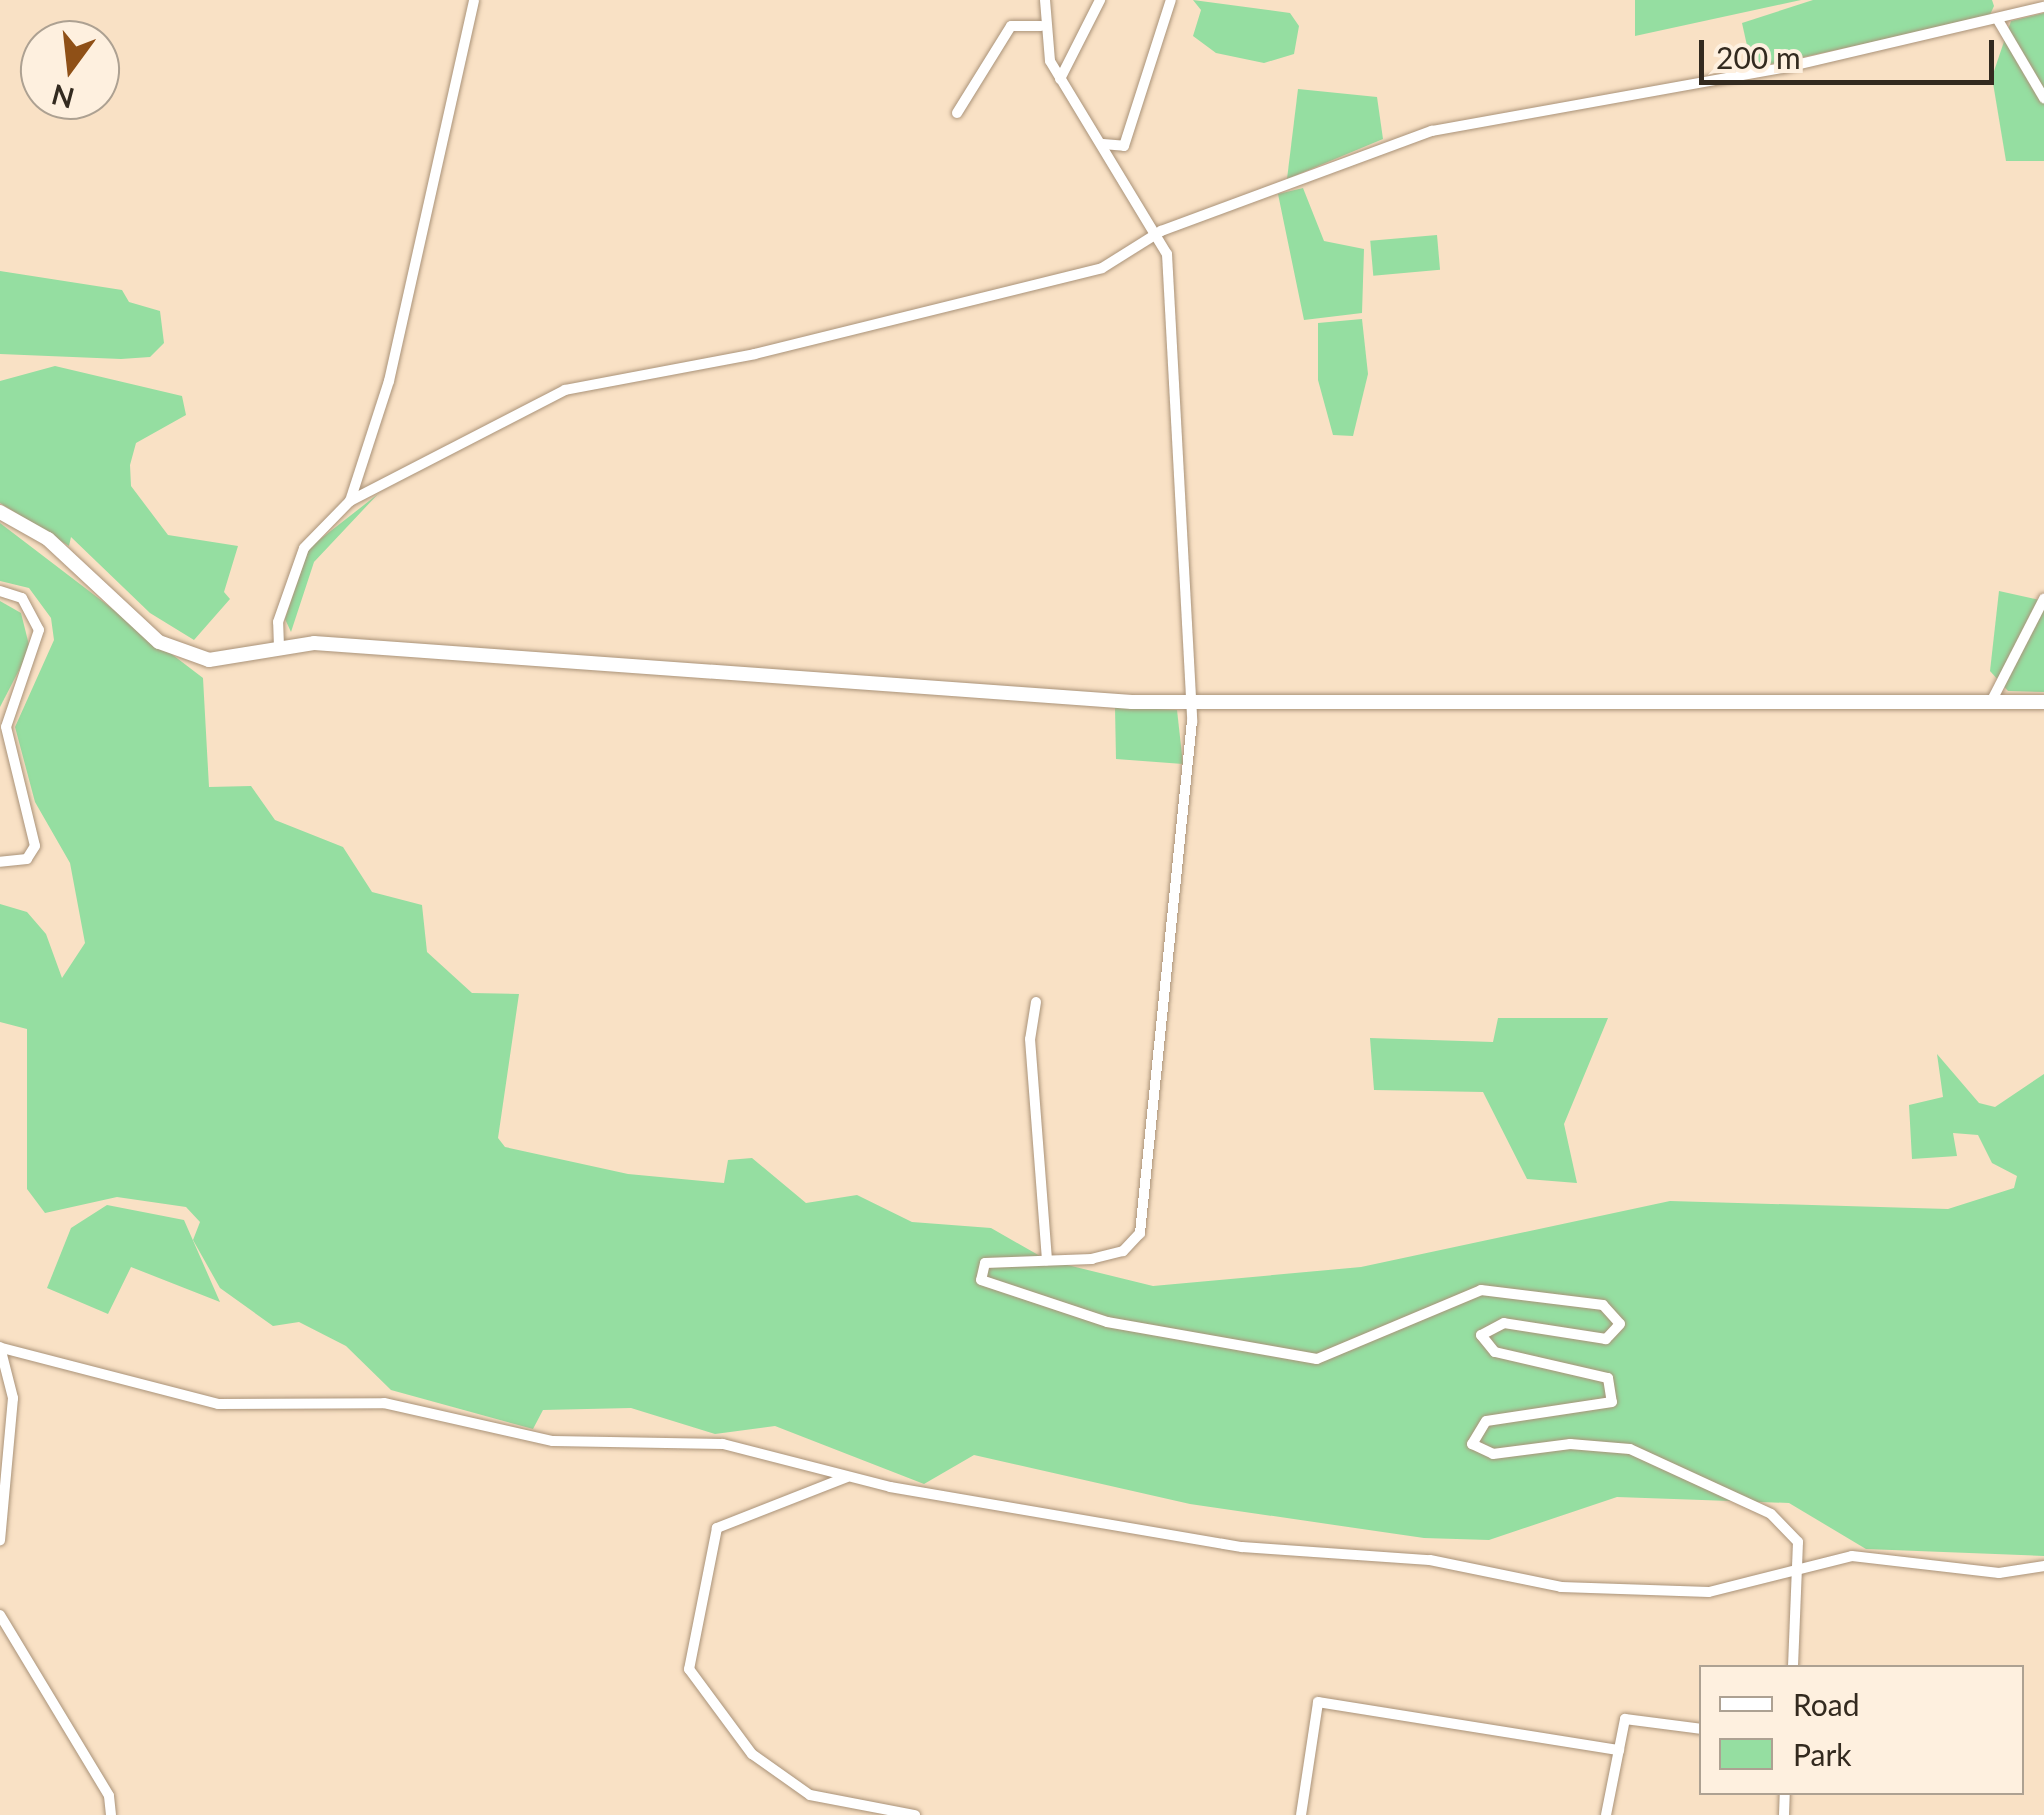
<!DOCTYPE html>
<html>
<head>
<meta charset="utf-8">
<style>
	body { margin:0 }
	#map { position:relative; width:2044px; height:1815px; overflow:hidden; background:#f9e1c5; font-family:Lato,sans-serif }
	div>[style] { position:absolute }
	.green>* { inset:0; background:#95dea1; transform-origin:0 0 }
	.roads { filter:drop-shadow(0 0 2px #aa9379) drop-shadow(0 0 2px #aa9379) }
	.street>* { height:10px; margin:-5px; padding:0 5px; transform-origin:5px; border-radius:5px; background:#fff }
	.secondary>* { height:14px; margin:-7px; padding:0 7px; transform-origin:7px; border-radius:7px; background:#fff }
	span { translate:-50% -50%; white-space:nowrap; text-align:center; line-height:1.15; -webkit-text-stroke:10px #fef0df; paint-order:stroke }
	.legend { position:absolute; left:1699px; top:1665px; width:325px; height:130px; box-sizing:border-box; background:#fef0df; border:2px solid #ada192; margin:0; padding:12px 18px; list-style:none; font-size:30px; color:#332a1f }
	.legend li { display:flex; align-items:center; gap:20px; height:50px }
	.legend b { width:50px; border:2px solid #ada192 }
	.north { position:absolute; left:20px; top:20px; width:100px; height:100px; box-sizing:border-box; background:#fef0df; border:2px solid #ada192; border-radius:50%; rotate:195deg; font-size:28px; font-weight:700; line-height:40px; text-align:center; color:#332a1f }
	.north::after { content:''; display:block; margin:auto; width:35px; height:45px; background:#8f5017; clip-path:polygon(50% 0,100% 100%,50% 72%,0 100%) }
	.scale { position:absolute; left:1699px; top:40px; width:295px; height:45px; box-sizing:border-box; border:5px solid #332a1f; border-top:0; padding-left:12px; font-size:30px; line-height:35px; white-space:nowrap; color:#332a1f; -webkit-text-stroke:8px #fef0df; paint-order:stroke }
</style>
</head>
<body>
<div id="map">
	<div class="green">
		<i style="clip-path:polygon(1193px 0,1290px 13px,1299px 26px,1294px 54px,1264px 63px,1216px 53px,1193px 36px,1201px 10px)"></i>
		<i style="clip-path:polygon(1635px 0,1801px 0,1635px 36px)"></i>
		<i style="clip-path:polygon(1813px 0,1992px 0,1994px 6px,1989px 17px,1752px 68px,1742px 23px)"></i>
		<i style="clip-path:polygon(2044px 13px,2044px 161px,2006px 161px,1992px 77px,2011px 21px)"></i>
		<i style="clip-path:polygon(1298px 89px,1377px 97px,1383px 139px,1287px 179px)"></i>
		<i style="clip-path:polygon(1303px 188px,1324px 241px,1364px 249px,1362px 313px,1304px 320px,1278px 194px)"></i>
		<i style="left:1437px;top:235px;width:35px;height:67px;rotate:85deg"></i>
		<i style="clip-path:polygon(0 271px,122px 290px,129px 302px,160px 311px,164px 343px,150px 357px,121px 359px,0 354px)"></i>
		<i style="clip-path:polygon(1362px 319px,1368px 374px,1353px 436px,1333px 435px,1318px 380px,1318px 323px)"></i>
		<i style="clip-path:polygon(55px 366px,182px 396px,186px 415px,136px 443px,130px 465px,131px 486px,168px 535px,238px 546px,224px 592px,230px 599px,194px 640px,150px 613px,71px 537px,69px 546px,0 503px,0 381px)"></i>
		<i style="clip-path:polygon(378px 494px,314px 562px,291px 632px,285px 619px,309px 548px)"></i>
		<i style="clip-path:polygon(0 523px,203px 678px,209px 787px,251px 786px,275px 820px,343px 847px,372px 892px,422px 905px,427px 952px,472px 993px,519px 994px,498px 1138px,505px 1147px,628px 1174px,724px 1183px,728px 1160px,752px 1158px,806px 1203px,857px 1195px,912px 1222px,991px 1228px,1047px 1260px,1153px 1286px,1361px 1267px,1670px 1201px,1948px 1209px,2014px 1188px,2017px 1176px,1992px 1163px,1978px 1135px,1953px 1133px,1957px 1156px,1912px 1159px,1909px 1105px,1943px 1097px,1937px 1054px,1979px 1103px,1995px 1107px,2044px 1074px,2044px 1556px,1866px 1549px,1789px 1503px,1617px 1497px,1489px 1540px,1424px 1538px,1190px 1504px,974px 1455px,924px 1484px,775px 1426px,715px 1434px,631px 1408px,543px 1410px,533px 1429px,391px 1390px,346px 1346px,299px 1322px,273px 1326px,220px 1288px,193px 1240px,200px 1222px,186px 1207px,117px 1197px,45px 1213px,27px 1189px,27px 1029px,0 1022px,0 904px,27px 912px,46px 934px,62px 978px,85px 943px,70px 863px,35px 802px,15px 727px,54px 640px,51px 618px,29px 588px,0 581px)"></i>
		<i style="clip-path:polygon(1999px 591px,2044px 601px,2044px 692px,2008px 691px,1990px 671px)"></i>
		<i style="clip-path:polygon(0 601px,21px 613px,30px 649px,0 707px)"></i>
		<i style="clip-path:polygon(1115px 707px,1177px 710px,1183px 764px,1116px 759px)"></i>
		<i style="clip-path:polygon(1498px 1018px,1608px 1018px,1564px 1124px,1577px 1183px,1527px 1179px,1483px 1092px,1374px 1090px,1370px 1038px,1493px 1042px)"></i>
		<i style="clip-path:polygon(107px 1205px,184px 1220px,220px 1302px,131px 1267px,108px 1314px,47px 1288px,71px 1228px)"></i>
	</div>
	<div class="roads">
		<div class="street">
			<i style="left:1045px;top:0;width:61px;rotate:85.3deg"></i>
			<i style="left:1050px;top:61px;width:226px;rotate:58.8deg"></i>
			<i style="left:1167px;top:254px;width:468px;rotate:86.9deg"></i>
			<i style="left:1192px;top:721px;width:515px;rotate:95.8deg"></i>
			<i style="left:1140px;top:1233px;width:25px;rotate:133deg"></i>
			<i style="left:1123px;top:1251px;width:32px;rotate:166deg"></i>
			<i style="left:1092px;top:1259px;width:107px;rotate:177.9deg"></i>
			<i style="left:985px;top:1263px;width:17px;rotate:103deg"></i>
			<i style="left:981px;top:1280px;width:133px;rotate:18.4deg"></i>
			<i style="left:1107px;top:1322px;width:213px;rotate:10deg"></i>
			<i style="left:1317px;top:1359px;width:178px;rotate:-22.8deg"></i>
			<i style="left:1481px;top:1290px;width:123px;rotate:7deg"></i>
			<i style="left:1603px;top:1305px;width:25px;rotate:48deg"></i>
			<i style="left:1620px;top:1324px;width:21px;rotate:133deg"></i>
			<i style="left:1606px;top:1339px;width:103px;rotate:-171.1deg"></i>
			<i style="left:1504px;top:1323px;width:26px;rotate:152deg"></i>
			<i style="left:1481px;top:1335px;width:22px;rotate:51deg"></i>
			<i style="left:1495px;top:1352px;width:116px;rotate:13deg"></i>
			<i style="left:1608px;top:1378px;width:24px;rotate:81deg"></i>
			<i style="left:1612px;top:1402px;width:127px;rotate:171.4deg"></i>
			<i style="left:1486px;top:1421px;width:27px;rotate:121deg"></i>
			<i style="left:1472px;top:1444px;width:23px;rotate:25deg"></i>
			<i style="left:1493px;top:1454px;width:78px;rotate:-7.4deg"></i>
			<i style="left:1570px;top:1444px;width:60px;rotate:4.8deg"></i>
			<i style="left:1630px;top:1449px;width:155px;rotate:24.7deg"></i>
			<i style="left:1771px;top:1514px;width:39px;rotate:46deg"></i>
			<i style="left:1798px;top:1542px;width:126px;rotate:92.3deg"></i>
			<i style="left:1998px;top:20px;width:91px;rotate:59.5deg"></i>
			<i style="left:1060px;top:79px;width:89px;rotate:-63.1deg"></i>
			<i style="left:957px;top:113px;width:102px;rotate:-58.2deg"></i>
			<i style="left:1011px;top:26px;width:30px"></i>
			<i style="left:1103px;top:144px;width:21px;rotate:5deg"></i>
			<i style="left:1124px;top:146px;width:153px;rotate:-72.2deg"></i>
			<i style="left:350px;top:501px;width:126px;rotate:-72deg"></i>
			<i style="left:389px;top:381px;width:390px;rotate:-77.4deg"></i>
			<i style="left:0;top:591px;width:23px;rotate:18deg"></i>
			<i style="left:22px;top:598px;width:36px;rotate:62deg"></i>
			<i style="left:39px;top:630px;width:102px;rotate:108.8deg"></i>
			<i style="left:6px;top:727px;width:122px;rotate:76.3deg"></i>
			<i style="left:35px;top:846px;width:15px;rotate:122deg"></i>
			<i style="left:27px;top:859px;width:27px;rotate:174deg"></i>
			<i style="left:279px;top:647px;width:25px;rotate:-92deg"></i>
			<i style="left:278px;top:622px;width:78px;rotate:-70.6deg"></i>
			<i style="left:304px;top:548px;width:66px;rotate:-45.6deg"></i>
			<i style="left:350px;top:501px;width:242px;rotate:-27.3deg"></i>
			<i style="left:565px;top:390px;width:193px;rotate:-10.7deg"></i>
			<i style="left:755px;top:354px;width:357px;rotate:-13.9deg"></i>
			<i style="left:1102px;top:268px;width:70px;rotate:-32.1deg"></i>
			<i style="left:1161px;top:231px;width:289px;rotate:-20.3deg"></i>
			<i style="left:1432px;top:131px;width:357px;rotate:-10.2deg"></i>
			<i style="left:1783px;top:68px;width:268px;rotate:-13.2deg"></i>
			<i style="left:1992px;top:700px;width:114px;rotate:-62.8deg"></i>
			<i style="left:1036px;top:1002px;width:37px;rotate:99deg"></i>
			<i style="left:1030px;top:1039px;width:222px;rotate:85.6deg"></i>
			<i style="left:0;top:1347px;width:53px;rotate:75.7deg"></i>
			<i style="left:13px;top:1398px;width:143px;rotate:95.2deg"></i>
			<i style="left:2px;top:1348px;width:223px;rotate:14.5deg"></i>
			<i style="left:218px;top:1404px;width:166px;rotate:-0.3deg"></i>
			<i style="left:384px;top:1403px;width:173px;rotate:12.7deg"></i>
			<i style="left:553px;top:1441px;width:170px;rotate:1deg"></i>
			<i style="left:723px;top:1444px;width:172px;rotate:14.4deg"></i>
			<i style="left:890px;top:1487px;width:357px;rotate:9.7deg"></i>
			<i style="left:1242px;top:1547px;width:188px;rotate:4deg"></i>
			<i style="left:1430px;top:1560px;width:134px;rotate:11.6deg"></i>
			<i style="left:1561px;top:1587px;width:148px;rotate:1.9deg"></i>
			<i style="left:1709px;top:1592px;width:147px;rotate:-14.1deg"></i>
			<i style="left:1852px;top:1556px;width:148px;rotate:6.6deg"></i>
			<i style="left:1999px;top:1573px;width:46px;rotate:-8.8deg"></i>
			<i style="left:847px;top:1477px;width:140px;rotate:158.6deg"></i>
			<i style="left:717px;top:1528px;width:144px;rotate:101.2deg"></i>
			<i style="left:689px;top:1669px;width:106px;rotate:53.5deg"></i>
			<i style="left:752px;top:1754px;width:71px;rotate:35.3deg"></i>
			<i style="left:810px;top:1795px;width:107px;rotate:10.8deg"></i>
			<i style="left:0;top:1615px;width:211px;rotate:58.9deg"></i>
			<i style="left:109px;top:1796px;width:19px;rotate:84deg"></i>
			<i style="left:1301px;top:1815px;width:114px;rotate:-81.4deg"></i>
			<i style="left:1318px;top:1702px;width:305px;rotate:9.1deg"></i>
			<i style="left:1606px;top:1815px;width:98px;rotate:-78.8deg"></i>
			<i style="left:1625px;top:1719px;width:78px;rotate:7.4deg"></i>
			<i style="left:1784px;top:1815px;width:23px;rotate:-88deg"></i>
		</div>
		<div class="secondary">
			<i style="left:0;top:512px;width:55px;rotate:29.4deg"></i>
			<i style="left:48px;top:539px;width:151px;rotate:42.9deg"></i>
			<i style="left:159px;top:642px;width:53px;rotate:19.8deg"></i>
			<i style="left:209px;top:660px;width:106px;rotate:-9.2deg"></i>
			<i style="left:314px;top:643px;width:820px;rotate:4.13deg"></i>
			<i style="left:1132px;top:702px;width:912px"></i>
		</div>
	</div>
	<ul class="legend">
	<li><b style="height:12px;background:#fff"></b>Road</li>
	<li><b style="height:28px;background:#95dea1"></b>Park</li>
	</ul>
	<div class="north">N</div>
	<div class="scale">200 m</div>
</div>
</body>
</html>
